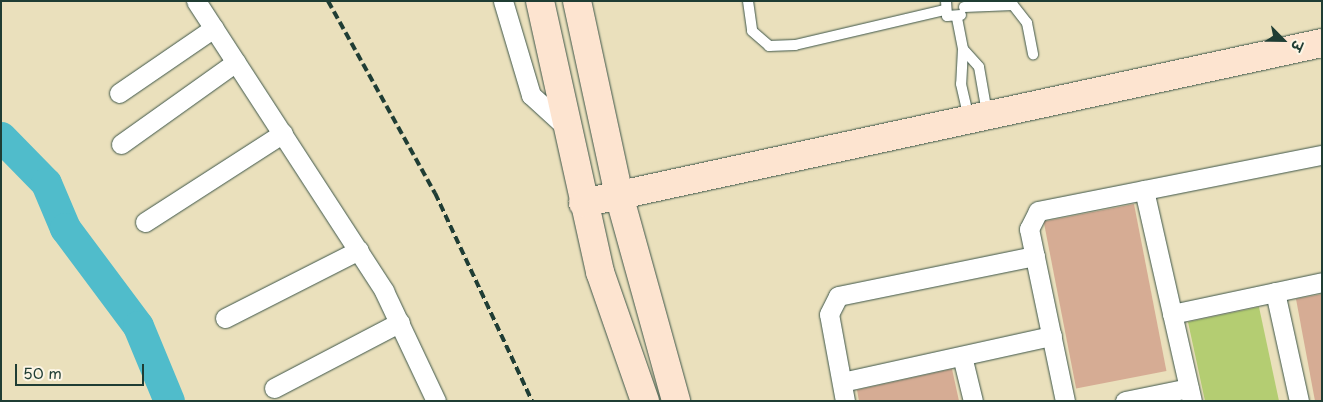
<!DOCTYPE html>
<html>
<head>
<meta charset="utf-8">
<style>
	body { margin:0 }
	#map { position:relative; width:1323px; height:402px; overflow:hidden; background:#eae0bc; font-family:"Playpen Sans","Playpen Sans Deva",sans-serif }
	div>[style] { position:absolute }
	.green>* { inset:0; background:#b4cd72 }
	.river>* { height:31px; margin:-15.5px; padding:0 15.5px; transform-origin:15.5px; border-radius:15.5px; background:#50bccb }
	.building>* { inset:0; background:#d6ac94; transform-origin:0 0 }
	.roads { filter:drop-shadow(0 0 1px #3d5548) drop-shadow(0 0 1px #3d5548) }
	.service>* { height:10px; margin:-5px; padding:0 5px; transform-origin:5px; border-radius:5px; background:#fff }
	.minor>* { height:19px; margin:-9.5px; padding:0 9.5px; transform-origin:9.5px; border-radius:9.5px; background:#fff }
	.secondary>* { height:28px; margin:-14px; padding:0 14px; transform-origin:14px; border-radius:14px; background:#fde4d0 }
	.rail>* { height:4px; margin-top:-2px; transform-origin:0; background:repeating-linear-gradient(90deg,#1f3d34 0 8px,transparent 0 12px) }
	span { translate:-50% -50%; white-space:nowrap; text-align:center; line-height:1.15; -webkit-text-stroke:4.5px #fcf5e5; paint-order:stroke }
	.frame { position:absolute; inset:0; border:2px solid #1f3d34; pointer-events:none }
	.north { position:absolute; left:1258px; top:15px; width:50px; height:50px; -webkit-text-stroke:4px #fcf5e5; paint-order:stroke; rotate:113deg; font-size:14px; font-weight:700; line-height:20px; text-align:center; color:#1f3d34 }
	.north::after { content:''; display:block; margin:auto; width:18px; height:22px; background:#1f3d34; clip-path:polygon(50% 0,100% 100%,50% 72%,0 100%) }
	.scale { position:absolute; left:15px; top:364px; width:129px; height:22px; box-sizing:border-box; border:2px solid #1f3d34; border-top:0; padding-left:6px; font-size:15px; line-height:18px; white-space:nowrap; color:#1f3d34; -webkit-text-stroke:4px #fcf5e5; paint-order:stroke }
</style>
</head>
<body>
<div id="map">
	<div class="green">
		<i style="clip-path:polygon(1259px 307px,1279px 401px,1205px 401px,1188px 322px)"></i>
	</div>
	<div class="river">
		<i style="left:1px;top:137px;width:64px;rotate:45.6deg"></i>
		<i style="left:46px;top:183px;width:49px;rotate:67.1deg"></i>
		<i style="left:65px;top:228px;width:122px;rotate:53.3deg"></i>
		<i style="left:138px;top:326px;width:81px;rotate:67.5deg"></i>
	</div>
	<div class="building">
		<i style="left:1134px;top:204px;width:170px;height:92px;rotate:79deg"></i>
		<i style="clip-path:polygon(1322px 294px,1322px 400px,1315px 401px,1296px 299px)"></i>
		<i style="clip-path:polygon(952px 369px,959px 401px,859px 401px,857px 390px)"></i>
	</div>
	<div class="roads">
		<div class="service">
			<i style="left:748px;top:1px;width:30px;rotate:82deg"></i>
			<i style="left:752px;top:31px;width:23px;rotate:41deg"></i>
			<i style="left:769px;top:46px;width:26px;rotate:-2deg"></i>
			<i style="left:795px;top:45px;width:153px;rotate:-13.2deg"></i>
			<i style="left:946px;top:1px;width:15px;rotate:86deg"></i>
			<i style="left:947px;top:16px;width:14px;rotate:-4deg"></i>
			<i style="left:964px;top:7px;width:49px;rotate:-2.3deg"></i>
			<i style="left:1013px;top:5px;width:23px;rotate:52deg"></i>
			<i style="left:1027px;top:23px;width:32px;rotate:79deg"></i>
			<i style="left:957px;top:18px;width:32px;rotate:79deg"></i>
			<i style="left:963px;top:49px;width:35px;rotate:93deg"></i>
			<i style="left:961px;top:84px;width:36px;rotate:77deg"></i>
			<i style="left:963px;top:49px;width:24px;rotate:48deg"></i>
			<i style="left:979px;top:67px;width:47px;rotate:80.1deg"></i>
		</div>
		<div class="minor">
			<i style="left:196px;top:1px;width:346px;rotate:57deg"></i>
			<i style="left:384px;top:291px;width:122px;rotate:64.7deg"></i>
			<i style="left:503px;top:1px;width:98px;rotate:73.4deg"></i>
			<i style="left:531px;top:95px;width:49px;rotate:42.5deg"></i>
			<i style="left:119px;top:93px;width:115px;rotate:-34.4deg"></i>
			<i style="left:121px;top:144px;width:141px;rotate:-35.5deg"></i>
			<i style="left:1144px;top:190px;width:216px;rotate:77.2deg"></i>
			<i style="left:145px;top:222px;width:164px;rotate:-32.8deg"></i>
			<i style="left:1275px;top:292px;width:112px;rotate:77.6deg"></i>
			<i style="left:1172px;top:314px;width:153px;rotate:-12deg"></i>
			<i style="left:225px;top:318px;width:150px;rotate:-26.9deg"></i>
			<i style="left:962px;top:356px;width:46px;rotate:76.3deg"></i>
			<i style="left:842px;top:382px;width:215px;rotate:-12.4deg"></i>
			<i style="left:274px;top:388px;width:142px;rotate:-27.6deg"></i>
			<i style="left:845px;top:401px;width:88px;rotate:-100.4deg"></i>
			<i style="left:829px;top:314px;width:20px;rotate:-63deg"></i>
			<i style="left:838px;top:296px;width:201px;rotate:-11.5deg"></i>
			<i style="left:1065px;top:401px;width:176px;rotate:-101.8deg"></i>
			<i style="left:1029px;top:229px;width:20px;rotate:-63deg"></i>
			<i style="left:1038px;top:211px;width:289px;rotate:-11.2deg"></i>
			<i style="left:1125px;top:401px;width:65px;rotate:-11.5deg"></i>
		</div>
		<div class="secondary">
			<i style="left:540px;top:1px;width:278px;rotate:77.5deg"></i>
			<i style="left:600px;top:272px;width:137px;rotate:70.8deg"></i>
			<i style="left:577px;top:1px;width:198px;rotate:77.8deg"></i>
			<i style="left:619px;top:195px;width:214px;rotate:74.5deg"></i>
			<i style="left:583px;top:203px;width:756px;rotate:-12.22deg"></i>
		</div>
	</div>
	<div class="rail">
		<i style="left:328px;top:1px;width:220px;rotate:60.9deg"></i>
		<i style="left:435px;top:193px;width:230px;rotate:65deg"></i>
	</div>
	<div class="frame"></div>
	<div class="north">उ</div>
	<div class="scale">50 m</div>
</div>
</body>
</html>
